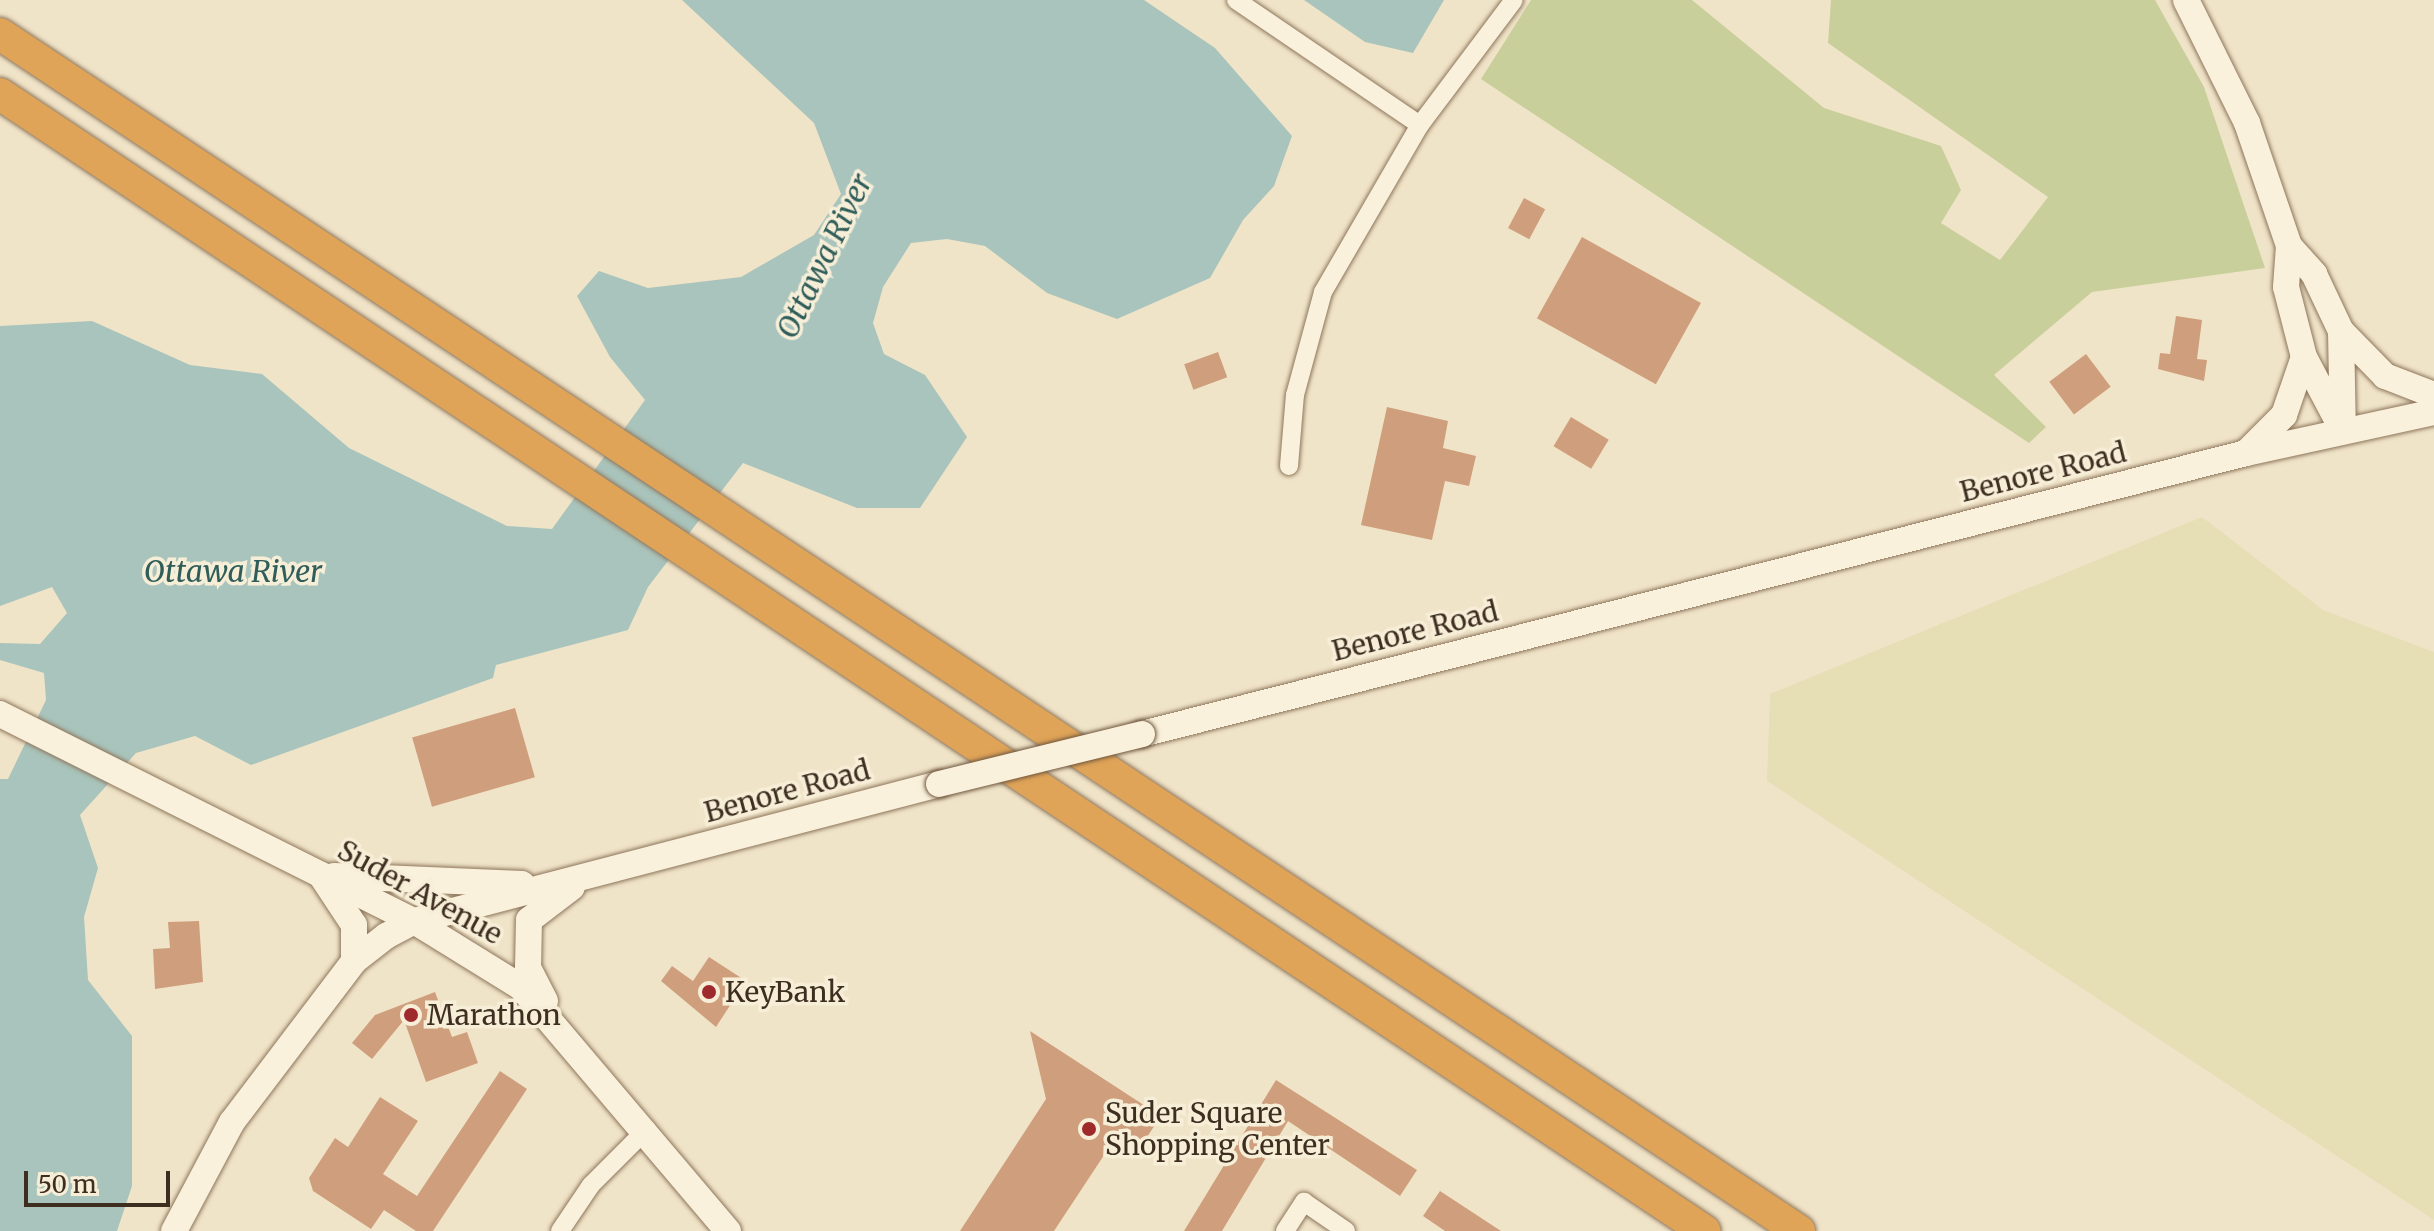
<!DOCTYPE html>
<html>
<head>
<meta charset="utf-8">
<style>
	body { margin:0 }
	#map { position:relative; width:2434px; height:1231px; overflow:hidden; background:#f0e4c8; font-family:Merriweather,serif }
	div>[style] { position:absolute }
	.farmland>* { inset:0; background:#e6deb5 }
	.green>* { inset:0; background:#c9cf9b }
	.water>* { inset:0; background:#a9c4bc }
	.building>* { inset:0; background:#cf9f7d; transform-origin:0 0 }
	.roads { filter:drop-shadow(0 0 2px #8d765c) drop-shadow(0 0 2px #8d765c) }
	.street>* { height:18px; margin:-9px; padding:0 9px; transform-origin:9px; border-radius:9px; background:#faf1dc }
	.secondary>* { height:26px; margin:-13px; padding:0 13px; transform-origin:13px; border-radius:13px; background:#faf1dc }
	.highway>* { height:32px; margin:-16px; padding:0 16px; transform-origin:16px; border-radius:16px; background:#e0a458 }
	.bridges { filter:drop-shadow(0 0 2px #6f573f) drop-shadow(0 0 2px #6f573f) }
	.secondary-bridge>* { height:26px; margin:-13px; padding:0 13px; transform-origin:13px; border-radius:13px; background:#faf1dc }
	.dots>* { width:22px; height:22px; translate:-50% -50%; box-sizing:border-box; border:4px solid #f7eed8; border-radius:50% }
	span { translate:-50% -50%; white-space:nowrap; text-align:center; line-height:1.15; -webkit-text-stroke:7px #f7eed8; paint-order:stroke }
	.street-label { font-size:28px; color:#3d2e20 }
	.poi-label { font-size:28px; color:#3d2e20 }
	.left { translate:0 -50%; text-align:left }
	.water-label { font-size:30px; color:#2f5d5a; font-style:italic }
	.scale { position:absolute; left:24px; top:1171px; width:146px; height:36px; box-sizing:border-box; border:4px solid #3d2e20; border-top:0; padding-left:10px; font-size:24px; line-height:28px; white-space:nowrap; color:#3d2e20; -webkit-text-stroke:6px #f7eed8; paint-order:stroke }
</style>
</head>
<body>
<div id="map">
	<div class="farmland">
		<i style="clip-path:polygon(2202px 517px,2323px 610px,2434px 652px,2434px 1220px,1767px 781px,1770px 694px)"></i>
	</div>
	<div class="green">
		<i style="clip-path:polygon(1531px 0,1692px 0,1824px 108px,1941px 146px,1961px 190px,1941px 223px,2000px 260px,2048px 197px,1828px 43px,1831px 0,2155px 0,2204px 87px,2265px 268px,2092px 292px,1994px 375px,2046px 427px,2029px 443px,1481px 79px)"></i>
	</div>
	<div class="water">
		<i style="clip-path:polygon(682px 0,1144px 0,1215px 48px,1292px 136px,1274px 186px,1243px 220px,1210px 278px,1117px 319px,1047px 293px,985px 246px,947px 239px,911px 243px,883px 287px,873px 323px,884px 354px,925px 375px,967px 437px,920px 508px,857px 508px,743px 463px,648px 587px,628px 630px,496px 665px,493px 678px,251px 765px,195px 736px,136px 753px,80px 815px,98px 868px,84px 917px,88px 980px,132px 1036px,132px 1186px,117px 1231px,0 1231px,0 779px,8px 779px,46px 700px,44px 673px,0 660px,0 643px,40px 644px,67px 613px,52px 587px,0 606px,0 326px,92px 321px,190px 365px,262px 374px,349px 448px,507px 526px,552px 529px,645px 400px,610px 357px,577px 296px,599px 271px,648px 288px,741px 277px,814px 235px,841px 194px,814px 123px)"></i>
		<i style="clip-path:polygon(1304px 0,1444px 0,1413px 53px,1365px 42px)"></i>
	</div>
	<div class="building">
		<i style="left:1524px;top:198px;width:24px;height:34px;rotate:28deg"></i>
		<i style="left:1582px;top:237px;width:136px;height:93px;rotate:29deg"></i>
		<i style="clip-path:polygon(2176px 316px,2202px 320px,2197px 359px,2207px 360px,2204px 381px,2158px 369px,2160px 353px,2170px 354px)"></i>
		<i style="left:1218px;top:352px;width:27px;height:36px;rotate:70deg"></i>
		<i style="left:2086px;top:354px;width:41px;height:46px;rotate:53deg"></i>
		<i style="clip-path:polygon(1387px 407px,1448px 421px,1443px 448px,1476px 456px,1469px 486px,1445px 481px,1432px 540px,1361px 525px)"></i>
		<i style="left:1571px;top:417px;width:44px;height:34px;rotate:31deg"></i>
		<i style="left:515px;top:708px;width:72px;height:107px;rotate:74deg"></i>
		<i style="clip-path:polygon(199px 921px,203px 982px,155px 989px,153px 949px,170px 948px,168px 922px)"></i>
		<i style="clip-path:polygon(709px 957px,746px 981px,716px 1027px,661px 981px,672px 966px,693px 981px)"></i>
		<i style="clip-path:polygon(435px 992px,452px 1037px,467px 1032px,478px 1063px,426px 1082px,404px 1020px,372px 1059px,352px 1043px,375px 1015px)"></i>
		<i style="clip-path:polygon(1030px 1031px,1153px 1111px,1148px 1120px,1155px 1125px,1143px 1143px,1118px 1134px,1054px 1231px,960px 1231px,1046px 1099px)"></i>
		<i style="clip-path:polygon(500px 1071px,527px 1089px,433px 1231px,416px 1231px,384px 1210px,371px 1229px,313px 1191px,309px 1178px,335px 1138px,348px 1147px,380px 1097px,418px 1121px,383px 1174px,417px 1196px)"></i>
		<i style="clip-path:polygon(1276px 1080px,1417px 1170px,1400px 1196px,1288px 1121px,1222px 1231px,1184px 1231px)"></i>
		<i style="clip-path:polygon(1440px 1191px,1501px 1231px,1445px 1231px,1423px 1216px)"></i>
	</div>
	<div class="roads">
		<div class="street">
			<i style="left:1236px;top:0;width:222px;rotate:34.2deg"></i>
			<i style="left:1289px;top:466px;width:71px;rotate:-85.2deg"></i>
			<i style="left:1295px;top:395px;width:107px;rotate:-74.8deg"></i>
			<i style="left:1323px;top:292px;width:193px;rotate:-59.9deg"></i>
			<i style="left:1420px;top:125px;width:156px;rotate:-53.1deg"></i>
			<i style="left:560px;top:1231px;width:55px;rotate:-56deg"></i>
			<i style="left:591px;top:1185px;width:79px;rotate:-45deg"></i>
			<i style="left:1285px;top:1231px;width:35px;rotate:-57deg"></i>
			<i style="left:1304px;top:1202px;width:51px;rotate:34.6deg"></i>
		</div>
		<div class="secondary">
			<i style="left:2186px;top:0;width:137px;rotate:63.6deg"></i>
			<i style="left:2247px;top:123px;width:130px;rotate:71.1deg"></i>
			<i style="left:2289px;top:246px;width:38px;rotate:48deg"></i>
			<i style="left:2314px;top:274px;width:63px;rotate:64.7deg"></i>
			<i style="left:2341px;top:331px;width:100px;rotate:88.9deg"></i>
			<i style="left:2289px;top:246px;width:41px;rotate:94.2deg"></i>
			<i style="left:2286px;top:287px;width:72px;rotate:75.6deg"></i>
			<i style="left:2304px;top:357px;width:84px;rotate:62.2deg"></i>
			<i style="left:2341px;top:331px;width:63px;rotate:45.6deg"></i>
			<i style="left:2385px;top:376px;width:53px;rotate:21.2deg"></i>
			<i style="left:2246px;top:453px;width:54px;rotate:-45deg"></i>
			<i style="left:2284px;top:415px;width:61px;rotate:-71deg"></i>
			<i style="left:0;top:714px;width:463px;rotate:26.6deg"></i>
			<i style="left:414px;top:921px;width:126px;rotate:31.7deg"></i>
			<i style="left:521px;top:987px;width:320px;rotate:49.7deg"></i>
			<i style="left:1142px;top:734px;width:1139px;rotate:-14.28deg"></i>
			<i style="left:2246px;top:453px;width:192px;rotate:-12.3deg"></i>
			<i style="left:321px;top:875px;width:60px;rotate:56.6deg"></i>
			<i style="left:354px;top:925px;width:36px;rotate:90deg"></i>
			<i style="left:334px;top:876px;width:188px;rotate:2.4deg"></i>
			<i style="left:545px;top:1001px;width:37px;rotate:-117deg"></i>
			<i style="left:528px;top:968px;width:48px;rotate:-88.8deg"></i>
			<i style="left:529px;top:920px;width:54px;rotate:-37.5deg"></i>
			<i style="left:174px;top:1231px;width:123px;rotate:-62deg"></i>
			<i style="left:232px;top:1122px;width:202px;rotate:-52.8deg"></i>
			<i style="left:354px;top:961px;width:41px;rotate:-38deg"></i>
			<i style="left:386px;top:936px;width:32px;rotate:-28deg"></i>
			<i style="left:414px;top:921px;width:543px;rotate:-14.63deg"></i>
		</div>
		<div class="highway">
			<i style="left:0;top:34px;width:2161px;rotate:33.64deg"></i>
			<i style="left:0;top:94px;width:2049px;rotate:33.71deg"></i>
		</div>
	</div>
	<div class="bridges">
		<div class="secondary-bridge">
			<i style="left:939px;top:784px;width:209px;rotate:-13.8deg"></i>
		</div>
	</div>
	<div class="dots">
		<i style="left:709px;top:992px;background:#9e2a2b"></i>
		<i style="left:411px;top:1015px;background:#9e2a2b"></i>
		<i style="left:1089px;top:1129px;background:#9e2a2b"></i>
	</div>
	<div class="street-label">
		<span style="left:2043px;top:472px;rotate:-14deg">Benore Road</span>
		<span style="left:1415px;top:631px;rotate:-14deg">Benore Road</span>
		<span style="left:787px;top:791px;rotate:-15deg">Benore Road</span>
		<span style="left:420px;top:892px;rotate:29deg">Suder Avenue</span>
	</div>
	<div class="poi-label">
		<span class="left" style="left:725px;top:992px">KeyBank</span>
		<span class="left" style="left:427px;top:1015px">Marathon</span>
		<span class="left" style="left:1105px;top:1129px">Suder Square<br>Shopping Center</span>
	</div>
	<div class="water-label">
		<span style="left:824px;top:256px;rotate:-64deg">Ottawa River</span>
		<span style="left:233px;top:571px">Ottawa River</span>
	</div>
	<div class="scale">50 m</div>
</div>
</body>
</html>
